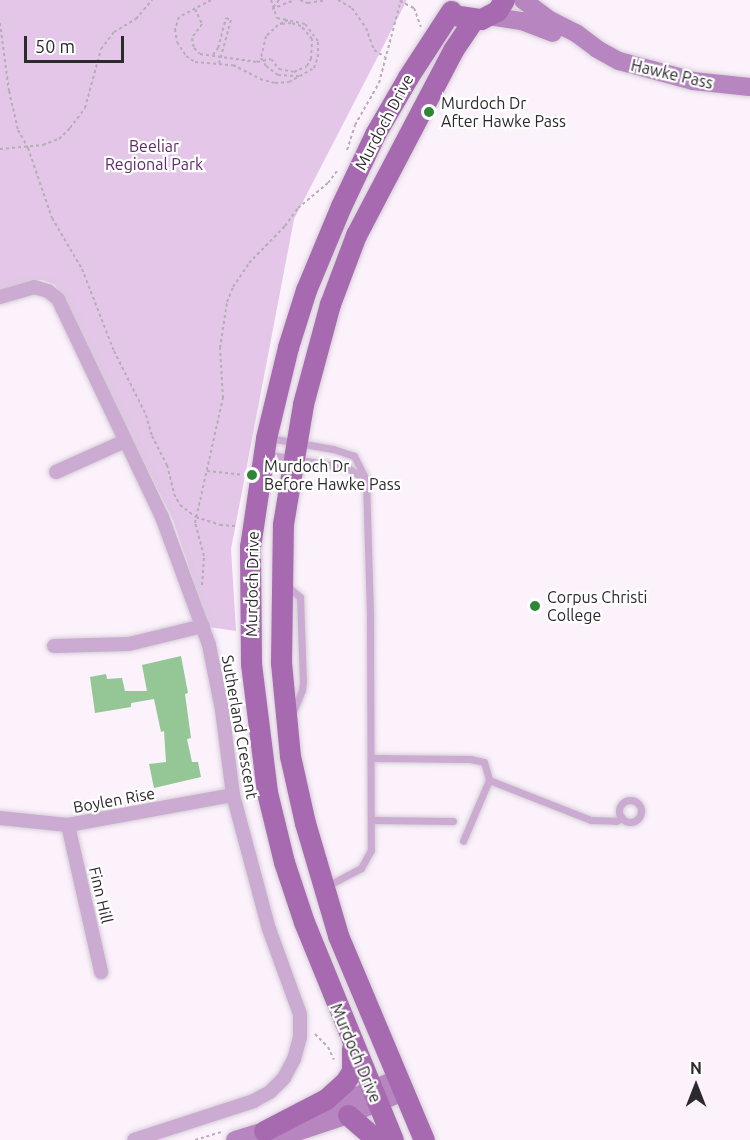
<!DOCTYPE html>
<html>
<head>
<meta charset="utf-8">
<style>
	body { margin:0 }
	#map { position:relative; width:750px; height:1140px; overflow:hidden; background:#fbf2fc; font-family:Ubuntu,sans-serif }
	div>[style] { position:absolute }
	.green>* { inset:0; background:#e3c6e8 }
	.building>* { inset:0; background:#95c695 }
	.path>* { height:2px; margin-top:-1px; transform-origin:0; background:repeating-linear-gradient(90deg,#b5aeb6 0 3px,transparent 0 6px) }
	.roads { filter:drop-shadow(0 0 2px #d6ced7) drop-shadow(0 0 2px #d6ced7) }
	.lane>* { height:7px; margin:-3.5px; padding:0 3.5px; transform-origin:3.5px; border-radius:3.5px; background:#ccabd2 }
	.lane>.ring { margin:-3.5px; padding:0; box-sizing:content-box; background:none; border:7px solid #ccabd2; border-radius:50% }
	.street>* { height:14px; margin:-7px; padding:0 7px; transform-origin:7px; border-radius:7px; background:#ccabd2 }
	.secondary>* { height:18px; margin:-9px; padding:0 9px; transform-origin:9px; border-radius:9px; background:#b785bf }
	.primary>* { height:21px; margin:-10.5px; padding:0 10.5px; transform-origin:10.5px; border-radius:10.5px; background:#a769b0 }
	.path-bridge>* { height:2px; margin-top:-1px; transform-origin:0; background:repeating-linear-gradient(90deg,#b5aeb6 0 3px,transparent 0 6px) }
	.dots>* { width:16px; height:16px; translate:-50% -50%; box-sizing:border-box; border:3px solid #fff; border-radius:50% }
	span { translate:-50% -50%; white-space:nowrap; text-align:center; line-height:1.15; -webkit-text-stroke:4.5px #fff; paint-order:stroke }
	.street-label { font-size:16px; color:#2d2a2e }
	.poi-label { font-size:16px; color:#2d2a2e }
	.left { translate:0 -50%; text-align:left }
	.park-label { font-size:16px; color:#5f2a68 }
	.north { position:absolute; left:666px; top:1056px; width:60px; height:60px; -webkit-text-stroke:4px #fff; paint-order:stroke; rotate:0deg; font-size:16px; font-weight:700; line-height:24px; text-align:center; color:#2d2a2e }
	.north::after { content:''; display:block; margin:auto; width:21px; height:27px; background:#2d2a2e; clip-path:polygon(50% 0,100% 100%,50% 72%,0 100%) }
	.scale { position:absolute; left:24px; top:36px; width:100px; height:27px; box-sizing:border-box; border:3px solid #2d2a2e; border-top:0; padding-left:8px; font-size:18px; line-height:21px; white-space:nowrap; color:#2d2a2e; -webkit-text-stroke:4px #fff; paint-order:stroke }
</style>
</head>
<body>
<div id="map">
	<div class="green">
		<i style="clip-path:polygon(0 0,407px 0,294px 219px,231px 549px,236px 631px,209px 627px,173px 520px,55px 285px,43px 280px,31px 281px,0 290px)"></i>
	</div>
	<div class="building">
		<i style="clip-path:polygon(181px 656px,188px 693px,185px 694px,191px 738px,187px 739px,192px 762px,198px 762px,201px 777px,154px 788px,149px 764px,166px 762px,164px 731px,161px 732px,154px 699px,131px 703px,131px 707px,95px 713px,90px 677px,106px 674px,107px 679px,122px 678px,125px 691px,147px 691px,142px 665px)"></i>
	</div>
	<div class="path">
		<i style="left:211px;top:0;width:36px;rotate:152deg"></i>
		<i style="left:179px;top:17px;width:13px;rotate:108deg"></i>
		<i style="left:175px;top:29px;width:13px;rotate:81deg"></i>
		<i style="left:177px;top:42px;width:17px;rotate:57deg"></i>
		<i style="left:186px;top:56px;width:11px;rotate:34deg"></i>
		<i style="left:195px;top:62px;width:38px;rotate:5deg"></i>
		<i style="left:233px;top:65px;width:30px;rotate:27deg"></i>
		<i style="left:260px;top:79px;width:16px;rotate:15deg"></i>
		<i style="left:275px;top:83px;width:14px;rotate:-4deg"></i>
		<i style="left:289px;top:82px;width:29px;rotate:-29deg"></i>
		<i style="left:314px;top:68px;width:12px;rotate:-70deg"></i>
		<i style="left:318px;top:57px;width:16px;rotate:-90deg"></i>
		<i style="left:318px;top:41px;width:21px;rotate:-127deg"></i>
		<i style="left:305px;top:24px;width:17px;rotate:-167deg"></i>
		<i style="left:288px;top:20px;width:11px;rotate:153deg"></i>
		<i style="left:278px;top:25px;width:16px;rotate:137deg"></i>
		<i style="left:266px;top:36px;width:23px;rotate:103deg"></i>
		<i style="left:271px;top:0;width:19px;rotate:72deg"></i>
		<i style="left:277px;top:18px;width:11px;rotate:10deg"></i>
		<i style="left:279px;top:0;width:11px;rotate:128deg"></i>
		<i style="left:272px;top:9px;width:24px;rotate:-22deg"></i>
		<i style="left:300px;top:0;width:9px;rotate:21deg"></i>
		<i style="left:308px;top:3px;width:18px;rotate:-9deg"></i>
		<i style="left:338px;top:0;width:16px;rotate:30deg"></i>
		<i style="left:352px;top:8px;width:24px;rotate:55deg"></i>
		<i style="left:366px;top:28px;width:23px;rotate:70deg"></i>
		<i style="left:374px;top:50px;width:13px;rotate:32deg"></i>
		<i style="left:400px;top:1px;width:16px;rotate:27deg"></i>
		<i style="left:414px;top:8px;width:20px;rotate:70deg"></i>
		<i style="left:195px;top:9px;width:17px;rotate:65deg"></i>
		<i style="left:202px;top:24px;width:17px;rotate:126deg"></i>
		<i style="left:192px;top:38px;width:10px;rotate:79deg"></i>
		<i style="left:194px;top:48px;width:8px;rotate:45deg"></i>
		<i style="left:200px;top:54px;width:58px;rotate:8deg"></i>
		<i style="left:257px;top:62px;width:14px;rotate:-12deg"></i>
		<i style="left:271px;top:59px;width:13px;rotate:51deg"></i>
		<i style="left:279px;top:69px;width:15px;rotate:11deg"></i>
		<i style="left:294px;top:72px;width:14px;rotate:-25deg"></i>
		<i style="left:307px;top:66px;width:8px;rotate:-60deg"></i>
		<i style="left:311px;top:59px;width:20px;rotate:-87deg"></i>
		<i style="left:312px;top:39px;width:17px;rotate:-130deg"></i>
		<i style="left:301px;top:26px;width:10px;rotate:-163deg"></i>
		<i style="left:291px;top:23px;width:11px;rotate:175deg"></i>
		<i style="left:0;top:23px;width:69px;rotate:82.5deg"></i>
		<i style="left:9px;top:91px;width:40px;rotate:77deg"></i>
		<i style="left:18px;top:130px;width:21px;rotate:61deg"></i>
		<i style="left:28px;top:148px;width:74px;rotate:71.1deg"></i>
		<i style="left:52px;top:218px;width:59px;rotate:59.5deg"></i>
		<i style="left:82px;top:269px;width:88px;rotate:68.7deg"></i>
		<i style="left:114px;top:351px;width:72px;rotate:63.4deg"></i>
		<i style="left:146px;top:415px;width:22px;rotate:74deg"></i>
		<i style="left:152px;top:436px;width:33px;rotate:63deg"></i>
		<i style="left:167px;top:465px;width:30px;rotate:76deg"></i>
		<i style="left:174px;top:494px;width:13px;rotate:61deg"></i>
		<i style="left:180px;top:505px;width:20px;rotate:37deg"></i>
		<i style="left:196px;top:517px;width:25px;rotate:18deg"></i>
		<i style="left:220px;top:525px;width:15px;rotate:4deg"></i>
		<i style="left:213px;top:55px;width:9px;rotate:-54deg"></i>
		<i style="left:266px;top:66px;width:15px;rotate:37deg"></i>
		<i style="left:278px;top:75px;width:22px;rotate:3deg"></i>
		<i style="left:0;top:149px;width:43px;rotate:-5.3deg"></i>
		<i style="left:43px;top:145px;width:17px;rotate:-21deg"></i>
		<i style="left:59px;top:139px;width:16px;rotate:-45deg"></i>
		<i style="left:70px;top:128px;width:25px;rotate:-53deg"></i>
		<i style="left:85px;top:108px;width:61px;rotate:-74.8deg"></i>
		<i style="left:101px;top:49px;width:21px;rotate:-53deg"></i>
		<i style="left:114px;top:32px;width:26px;rotate:-31deg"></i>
		<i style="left:136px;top:19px;width:25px;rotate:-50deg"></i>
		<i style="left:347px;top:150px;width:26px;rotate:-72deg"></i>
		<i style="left:355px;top:125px;width:48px;rotate:-60.3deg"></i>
		<i style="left:379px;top:83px;width:86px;rotate:-75.2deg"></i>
		<i style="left:207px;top:471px;width:36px;rotate:6deg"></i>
		<i style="left:202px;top:585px;width:29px;rotate:-86deg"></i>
		<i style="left:204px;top:556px;width:34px;rotate:-105deg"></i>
		<i style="left:195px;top:523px;width:128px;rotate:-77.4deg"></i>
		<i style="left:223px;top:398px;width:50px;rotate:-93.4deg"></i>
		<i style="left:220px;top:348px;width:47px;rotate:-81.3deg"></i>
		<i style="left:227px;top:302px;width:16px;rotate:-68deg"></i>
		<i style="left:233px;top:287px;width:29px;rotate:-56deg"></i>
		<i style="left:249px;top:263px;width:52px;rotate:-45.8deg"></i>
		<i style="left:285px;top:226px;width:22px;rotate:-54deg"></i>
		<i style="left:298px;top:208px;width:39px;rotate:-40deg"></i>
		<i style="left:328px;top:183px;width:15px;rotate:-53deg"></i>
		<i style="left:315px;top:1034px;width:18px;rotate:45deg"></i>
		<i style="left:328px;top:1047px;width:14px;rotate:65deg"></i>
		<i style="left:195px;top:1140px;width:27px;rotate:-17deg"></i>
	</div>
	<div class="roads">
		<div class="lane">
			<i style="left:269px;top:438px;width:65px;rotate:9.8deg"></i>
			<i style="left:333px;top:449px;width:22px;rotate:18deg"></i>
			<i style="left:354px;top:456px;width:27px;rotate:63deg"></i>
			<i style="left:366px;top:480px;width:135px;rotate:88.3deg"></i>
			<i style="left:370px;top:615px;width:235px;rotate:89.8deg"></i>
			<i style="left:371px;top:850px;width:21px;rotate:119deg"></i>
			<i style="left:361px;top:868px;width:38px;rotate:152deg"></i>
			<i style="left:265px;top:454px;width:84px;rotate:9.6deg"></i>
			<i style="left:348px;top:468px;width:22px;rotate:34deg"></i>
			<i style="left:286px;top:585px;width:18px;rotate:41deg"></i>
			<i style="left:300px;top:597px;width:84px;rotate:88deg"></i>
			<i style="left:303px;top:681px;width:9px;rotate:96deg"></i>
			<i style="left:302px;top:690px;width:24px;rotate:112deg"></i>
			<i style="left:372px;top:758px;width:98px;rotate:0.6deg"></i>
			<i style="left:470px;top:759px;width:14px;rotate:12deg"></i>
			<i style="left:484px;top:762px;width:19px;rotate:74deg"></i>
			<i style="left:489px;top:780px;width:66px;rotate:113.1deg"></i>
			<i style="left:489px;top:780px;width:110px;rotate:21.4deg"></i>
			<i style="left:591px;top:820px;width:25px;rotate:2deg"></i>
			<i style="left:616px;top:821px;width:7px;rotate:-27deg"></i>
			<i class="ring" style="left:619px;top:800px;width:15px;height:15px"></i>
			<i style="left:372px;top:820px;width:81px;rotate:0.7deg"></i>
		</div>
		<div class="street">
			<i style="left:0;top:297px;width:35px;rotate:-16deg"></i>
			<i style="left:34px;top:287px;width:15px;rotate:16deg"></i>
			<i style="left:48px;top:291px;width:13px;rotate:39deg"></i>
			<i style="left:58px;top:299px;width:242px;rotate:64.5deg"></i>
			<i style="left:162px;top:517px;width:136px;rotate:69.8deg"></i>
			<i style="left:209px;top:645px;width:66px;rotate:78.7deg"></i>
			<i style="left:222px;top:710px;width:86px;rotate:82.6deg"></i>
			<i style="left:233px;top:795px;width:139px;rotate:75deg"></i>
			<i style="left:269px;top:929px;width:90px;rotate:70deg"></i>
			<i style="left:300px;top:1014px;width:23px;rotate:90deg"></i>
			<i style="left:300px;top:1037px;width:23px;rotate:105deg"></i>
			<i style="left:294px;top:1059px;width:21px;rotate:118deg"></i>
			<i style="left:284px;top:1078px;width:20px;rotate:135deg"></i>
			<i style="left:270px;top:1092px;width:18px;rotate:151deg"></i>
			<i style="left:254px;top:1101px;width:126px;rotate:162deg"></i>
			<i style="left:56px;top:472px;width:76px;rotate:-24.2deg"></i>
			<i style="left:54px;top:646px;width:75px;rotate:-1.5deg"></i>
			<i style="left:129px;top:644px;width:76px;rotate:-13.7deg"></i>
			<i style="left:0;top:818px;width:68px;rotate:5.9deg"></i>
			<i style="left:68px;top:825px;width:168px;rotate:-10.3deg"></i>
			<i style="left:68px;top:825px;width:151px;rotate:77.3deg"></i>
		</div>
		<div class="secondary">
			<i style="left:523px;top:0;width:31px;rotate:37deg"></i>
			<i style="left:548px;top:19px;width:31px;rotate:27deg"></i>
			<i style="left:576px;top:33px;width:26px;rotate:37deg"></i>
			<i style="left:597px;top:49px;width:25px;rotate:29deg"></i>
			<i style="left:619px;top:61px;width:77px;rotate:15.1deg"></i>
			<i style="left:693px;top:81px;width:57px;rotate:6deg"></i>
			<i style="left:489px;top:16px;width:33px;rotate:9deg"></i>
			<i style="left:522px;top:21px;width:33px;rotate:21deg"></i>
			<i style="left:311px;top:1115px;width:93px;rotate:-22.7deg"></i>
			<i style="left:235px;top:1140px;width:44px;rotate:-17.2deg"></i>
			<i style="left:273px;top:1140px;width:79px;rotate:-18.4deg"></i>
			<i style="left:348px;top:1115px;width:60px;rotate:-22.7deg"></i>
		</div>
		<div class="primary">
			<i style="left:459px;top:16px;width:22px;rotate:8deg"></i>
			<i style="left:481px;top:19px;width:18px;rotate:-27deg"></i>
			<i style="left:497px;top:11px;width:13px;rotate:-58deg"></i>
			<i style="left:348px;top:1115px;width:38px;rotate:41deg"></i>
			<i style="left:264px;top:1131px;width:70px;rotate:-27.3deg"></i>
			<i style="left:326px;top:1099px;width:25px;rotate:-42deg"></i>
			<i style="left:345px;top:1082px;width:13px;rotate:-58deg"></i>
			<i style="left:352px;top:1071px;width:23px;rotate:-90deg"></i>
			<i style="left:393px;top:1140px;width:235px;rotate:-112.2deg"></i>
			<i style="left:304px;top:922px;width:63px;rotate:-108.4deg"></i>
			<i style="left:284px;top:862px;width:72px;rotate:-103.7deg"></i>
			<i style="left:267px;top:792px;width:129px;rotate:-97.1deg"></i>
			<i style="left:251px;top:664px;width:117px;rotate:-90.5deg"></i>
			<i style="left:250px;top:547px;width:110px;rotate:-81.6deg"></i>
			<i style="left:266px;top:438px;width:94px;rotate:-76.4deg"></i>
			<i style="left:288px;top:347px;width:60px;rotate:-72.5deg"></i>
			<i style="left:306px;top:290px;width:91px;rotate:-67.4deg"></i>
			<i style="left:341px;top:206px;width:80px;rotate:-64.7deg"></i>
			<i style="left:375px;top:134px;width:66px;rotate:-59.9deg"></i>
			<i style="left:408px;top:77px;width:79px;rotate:-56.9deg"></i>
			<i style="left:424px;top:1140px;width:222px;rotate:-112.8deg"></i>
			<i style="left:338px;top:935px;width:117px;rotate:-106.4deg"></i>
			<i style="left:305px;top:823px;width:69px;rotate:-102.6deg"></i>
			<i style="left:290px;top:756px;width:93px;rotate:-95.5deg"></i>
			<i style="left:281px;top:663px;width:139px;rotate:-89.2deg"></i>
			<i style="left:283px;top:524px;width:122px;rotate:-80.5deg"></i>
			<i style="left:303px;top:404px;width:104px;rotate:-74.9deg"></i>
			<i style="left:330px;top:304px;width:74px;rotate:-69.4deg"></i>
			<i style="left:356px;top:235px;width:209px;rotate:-62.3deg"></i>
			<i style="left:453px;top:50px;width:36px;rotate:-56deg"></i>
		</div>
	</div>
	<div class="path-bridge">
		<i style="left:218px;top:48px;width:31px;rotate:-75deg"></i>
		<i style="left:226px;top:18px;width:5px;rotate:22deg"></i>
		<i style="left:231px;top:20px;width:46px;rotate:105.3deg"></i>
		<i style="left:261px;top:58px;width:9px;rotate:58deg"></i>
	</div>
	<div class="dots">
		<i style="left:429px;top:112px;background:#2e8737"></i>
		<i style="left:252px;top:475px;background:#2e8737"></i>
		<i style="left:535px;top:606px;background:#2e8737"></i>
	</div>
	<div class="street-label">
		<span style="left:672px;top:74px;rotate:13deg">Hawke Pass</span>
		<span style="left:384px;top:122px;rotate:-62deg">Murdoch Drive</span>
		<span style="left:252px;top:584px;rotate:-89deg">Murdoch Drive</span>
		<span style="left:240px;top:727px;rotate:80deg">Sutherland Crescent</span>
		<span style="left:114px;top:800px;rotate:-10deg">Boylen Rise</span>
		<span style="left:101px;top:895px;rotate:77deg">Finn Hill</span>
		<span style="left:356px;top:1053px;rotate:67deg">Murdoch Drive</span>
	</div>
	<div class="poi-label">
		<span class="left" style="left:441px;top:112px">Murdoch Dr<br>After Hawke Pass</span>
		<span class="left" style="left:264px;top:475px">Murdoch Dr<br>Before Hawke Pass</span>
		<span class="left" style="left:547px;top:606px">Corpus Christi<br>College</span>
	</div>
	<div class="park-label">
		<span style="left:154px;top:155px">Beeliar<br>Regional Park</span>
	</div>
	<div class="north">N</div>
	<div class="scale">50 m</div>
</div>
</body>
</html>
